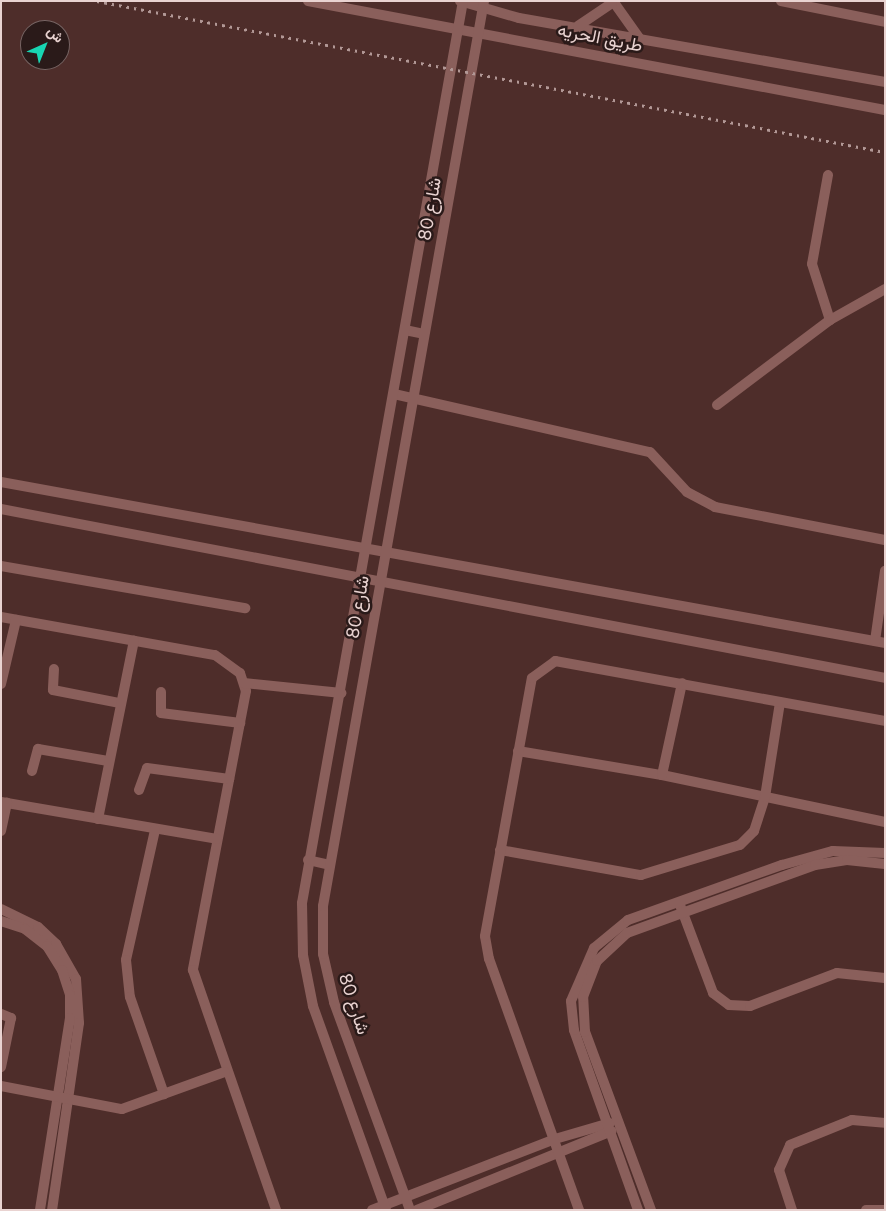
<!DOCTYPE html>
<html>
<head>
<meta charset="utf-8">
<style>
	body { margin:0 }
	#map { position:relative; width:886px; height:1211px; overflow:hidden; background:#4e2d2a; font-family:Figtree,Vazirmatn,sans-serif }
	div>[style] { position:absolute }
	.minor>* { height:10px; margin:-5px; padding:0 5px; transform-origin:5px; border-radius:5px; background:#8a5f5b }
	.rail>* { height:2.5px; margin-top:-1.25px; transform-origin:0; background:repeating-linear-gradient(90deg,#b29896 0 2.5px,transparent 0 7.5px) }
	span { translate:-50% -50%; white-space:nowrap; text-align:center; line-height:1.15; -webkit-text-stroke:5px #2a1a19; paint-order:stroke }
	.street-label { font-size:18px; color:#e9d3d1 }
	.frame { position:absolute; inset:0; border:2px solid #e9d3d1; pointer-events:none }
	.north { position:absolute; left:20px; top:20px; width:50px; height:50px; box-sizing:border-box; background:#2a1a19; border:1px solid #766463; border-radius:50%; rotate:44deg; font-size:14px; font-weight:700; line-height:20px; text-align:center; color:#e9d3d1 }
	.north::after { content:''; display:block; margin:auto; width:18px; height:22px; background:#18d5b2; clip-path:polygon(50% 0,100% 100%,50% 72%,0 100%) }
</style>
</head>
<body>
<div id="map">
	<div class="minor">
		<i style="left:308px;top:1px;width:587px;rotate:10.7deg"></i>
		<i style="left:460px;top:1px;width:61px;rotate:16.1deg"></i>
		<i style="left:519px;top:18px;width:372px;rotate:9.9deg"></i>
		<i style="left:613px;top:1px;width:47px;rotate:54.6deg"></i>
		<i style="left:781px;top:1px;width:106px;rotate:11.4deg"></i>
		<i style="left:578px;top:26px;width:41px;rotate:-34.1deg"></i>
		<i style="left:828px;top:175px;width:90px;rotate:100.2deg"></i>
		<i style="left:812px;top:264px;width:59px;rotate:72.2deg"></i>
		<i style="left:405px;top:330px;width:19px;rotate:12deg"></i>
		<i style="left:394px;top:394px;width:262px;rotate:12.8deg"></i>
		<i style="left:650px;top:452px;width:54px;rotate:47.2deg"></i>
		<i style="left:687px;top:492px;width:32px;rotate:28deg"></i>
		<i style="left:715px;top:507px;width:173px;rotate:11deg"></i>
		<i style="left:717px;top:405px;width:141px;rotate:-37deg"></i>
		<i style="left:830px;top:320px;width:63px;rotate:-29.4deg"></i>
		<i style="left:1px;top:482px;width:899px;rotate:10.32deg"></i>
		<i style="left:1px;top:509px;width:900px;rotate:10.82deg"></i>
		<i style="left:1px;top:566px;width:248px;rotate:9.8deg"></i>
		<i style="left:1px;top:617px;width:217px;rotate:10.1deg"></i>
		<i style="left:215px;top:655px;width:31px;rotate:36deg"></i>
		<i style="left:240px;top:673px;width:19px;rotate:72deg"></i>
		<i style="left:246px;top:691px;width:284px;rotate:100.8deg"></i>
		<i style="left:193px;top:970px;width:254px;rotate:70.9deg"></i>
		<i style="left:875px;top:641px;width:71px;rotate:-81.9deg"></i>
		<i style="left:54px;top:669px;width:21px;rotate:93deg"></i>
		<i style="left:53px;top:690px;width:67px;rotate:11.1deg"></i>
		<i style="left:244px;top:683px;width:98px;rotate:5.9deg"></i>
		<i style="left:1px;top:684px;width:66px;rotate:-76.8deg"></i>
		<i style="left:161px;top:692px;width:21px;rotate:90deg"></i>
		<i style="left:161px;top:713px;width:80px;rotate:7.2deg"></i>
		<i style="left:518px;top:751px;width:146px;rotate:9.5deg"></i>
		<i style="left:662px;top:775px;width:228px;rotate:11.9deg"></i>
		<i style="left:32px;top:771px;width:23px;rotate:-75deg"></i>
		<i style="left:38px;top:749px;width:71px;rotate:9.7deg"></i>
		<i style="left:662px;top:775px;width:94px;rotate:-77.7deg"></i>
		<i style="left:139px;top:790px;width:23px;rotate:-70deg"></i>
		<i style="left:147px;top:768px;width:83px;rotate:7.6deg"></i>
		<i style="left:1px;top:802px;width:219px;rotate:9.7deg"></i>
		<i style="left:98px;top:819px;width:182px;rotate:-78.6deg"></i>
		<i style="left:155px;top:830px;width:133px;rotate:102.6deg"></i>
		<i style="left:126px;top:960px;width:37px;rotate:84deg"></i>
		<i style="left:130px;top:997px;width:103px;rotate:70.7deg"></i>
		<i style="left:1px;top:831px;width:29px;rotate:-78deg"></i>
		<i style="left:500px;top:850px;width:143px;rotate:10.1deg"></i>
		<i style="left:641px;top:875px;width:103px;rotate:-16.9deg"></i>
		<i style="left:740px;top:845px;width:20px;rotate:-45deg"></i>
		<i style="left:754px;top:831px;width:36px;rotate:-72deg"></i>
		<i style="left:765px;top:797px;width:96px;rotate:-81deg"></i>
		<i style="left:308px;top:860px;width:22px;rotate:13deg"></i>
		<i style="left:680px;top:905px;width:94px;rotate:69.4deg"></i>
		<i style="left:713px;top:993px;width:20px;rotate:37deg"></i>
		<i style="left:729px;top:1005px;width:21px;rotate:3deg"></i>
		<i style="left:750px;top:1006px;width:93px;rotate:-20.8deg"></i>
		<i style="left:837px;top:973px;width:48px;rotate:5.9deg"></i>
		<i style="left:1px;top:909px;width:41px;rotate:25.9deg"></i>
		<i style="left:38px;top:927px;width:25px;rotate:43deg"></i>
		<i style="left:56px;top:944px;width:40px;rotate:60.3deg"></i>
		<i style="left:76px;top:979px;width:44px;rotate:86.1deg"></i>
		<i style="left:79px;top:1023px;width:189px;rotate:98.2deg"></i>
		<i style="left:1px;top:921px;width:25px;rotate:18deg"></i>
		<i style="left:25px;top:929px;width:28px;rotate:38deg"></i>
		<i style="left:47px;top:946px;width:28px;rotate:58deg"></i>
		<i style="left:62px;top:970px;width:26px;rotate:72deg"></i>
		<i style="left:70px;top:995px;width:23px;rotate:90deg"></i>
		<i style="left:70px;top:1018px;width:194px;rotate:98.9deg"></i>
		<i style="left:1px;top:1014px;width:11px;rotate:22deg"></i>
		<i style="left:11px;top:1018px;width:50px;rotate:101.5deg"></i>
		<i style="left:1px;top:1086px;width:123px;rotate:10.8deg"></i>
		<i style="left:122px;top:1109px;width:109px;rotate:-19.8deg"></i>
		<i style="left:372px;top:1210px;width:196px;rotate:-21.2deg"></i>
		<i style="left:555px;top:1139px;width:57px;rotate:-16.2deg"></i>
		<i style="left:386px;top:1210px;width:217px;rotate:-109.7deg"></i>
		<i style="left:313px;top:1006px;width:52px;rotate:-101.1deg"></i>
		<i style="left:303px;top:955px;width:52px;rotate:-91.1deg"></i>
		<i style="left:302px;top:903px;width:916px;rotate:-79.88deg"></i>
		<i style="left:410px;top:1210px;width:221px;rotate:-110.1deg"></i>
		<i style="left:334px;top:1002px;width:49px;rotate:-102.9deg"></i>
		<i style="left:323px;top:954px;width:48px;rotate:-90deg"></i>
		<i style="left:323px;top:906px;width:919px;rotate:-79.91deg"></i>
		<i style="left:417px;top:1210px;width:210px;rotate:-22.1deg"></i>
		<i style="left:579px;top:1210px;width:267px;rotate:-109.7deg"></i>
		<i style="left:489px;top:959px;width:23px;rotate:-100deg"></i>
		<i style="left:485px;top:936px;width:262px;rotate:-79.7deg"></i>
		<i style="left:532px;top:678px;width:29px;rotate:-36deg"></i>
		<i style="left:555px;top:661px;width:335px;rotate:10.3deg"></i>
		<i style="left:638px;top:1210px;width:191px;rotate:-109.6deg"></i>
		<i style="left:574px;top:1030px;width:29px;rotate:-96deg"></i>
		<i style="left:571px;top:1001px;width:58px;rotate:-66.5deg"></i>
		<i style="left:594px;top:948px;width:44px;rotate:-39.5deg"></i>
		<i style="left:628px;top:920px;width:164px;rotate:-19.7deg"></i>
		<i style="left:782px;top:865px;width:53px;rotate:-15.4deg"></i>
		<i style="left:833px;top:851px;width:52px;rotate:2.2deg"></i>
		<i style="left:651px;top:1210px;width:190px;rotate:-110.3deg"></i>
		<i style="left:585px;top:1032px;width:35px;rotate:-93deg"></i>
		<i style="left:583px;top:997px;width:39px;rotate:-69deg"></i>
		<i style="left:597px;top:961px;width:41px;rotate:-43deg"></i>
		<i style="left:627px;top:933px;width:200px;rotate:-19.9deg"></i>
		<i style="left:815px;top:865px;width:32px;rotate:-9deg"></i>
		<i style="left:847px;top:860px;width:38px;rotate:6deg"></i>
		<i style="left:792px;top:1210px;width:42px;rotate:-108deg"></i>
		<i style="left:779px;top:1170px;width:27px;rotate:-66deg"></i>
		<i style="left:790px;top:1145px;width:67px;rotate:-22deg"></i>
		<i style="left:852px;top:1120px;width:33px;rotate:5deg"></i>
		<i style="left:866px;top:1210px;width:19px"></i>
	</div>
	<div class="rail">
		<i style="left:97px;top:1px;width:802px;rotate:10.85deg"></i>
	</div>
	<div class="street-label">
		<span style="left:600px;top:38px;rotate:11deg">طريق الحريه</span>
		<span style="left:430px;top:209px;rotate:-80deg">شارع 80</span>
		<span style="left:358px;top:607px;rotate:-80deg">شارع 80</span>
		<span style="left:354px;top:1004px;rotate:72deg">شارع 80</span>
	</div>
	<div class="frame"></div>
	<div class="north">ش</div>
</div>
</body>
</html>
